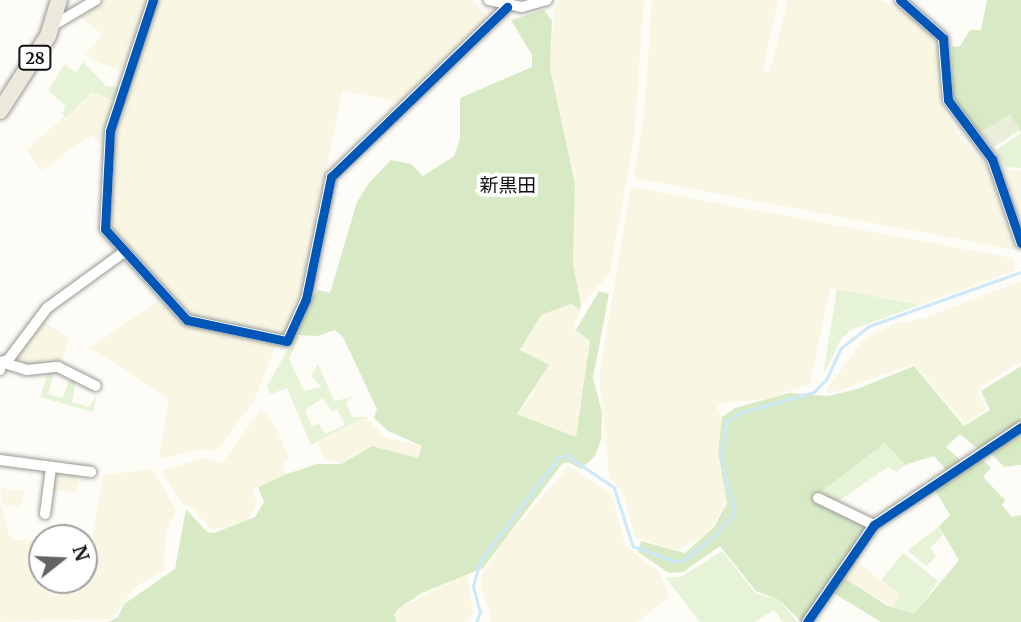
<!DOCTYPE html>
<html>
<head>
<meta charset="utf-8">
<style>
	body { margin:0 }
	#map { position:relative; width:1021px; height:622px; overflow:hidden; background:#fdfcf7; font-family:Merriweather,"Noto Sans JP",serif }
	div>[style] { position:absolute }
	.farmland>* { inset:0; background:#f9f7e4; transform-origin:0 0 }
	.green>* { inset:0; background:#e7f3d7 }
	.forest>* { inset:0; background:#d8eac5 }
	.cemetery>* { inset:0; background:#e9eedb }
	.stream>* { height:2.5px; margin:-1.25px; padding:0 1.25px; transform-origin:1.25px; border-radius:1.25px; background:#cde8f7 }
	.roads { filter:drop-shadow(0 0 2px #979795) drop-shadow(0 0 2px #979795) }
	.street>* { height:10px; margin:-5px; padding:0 5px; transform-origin:5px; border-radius:5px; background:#fffffe }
	.primary>* { height:16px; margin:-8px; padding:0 8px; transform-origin:8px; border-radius:8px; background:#ede9dc }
	.cycleway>* { height:9px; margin:-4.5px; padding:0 4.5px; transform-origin:4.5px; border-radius:4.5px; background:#0057b8 }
	span { translate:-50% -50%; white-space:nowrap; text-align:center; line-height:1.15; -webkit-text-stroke:7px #fff; paint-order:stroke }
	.shield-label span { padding:2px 5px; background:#fff; border:2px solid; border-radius:5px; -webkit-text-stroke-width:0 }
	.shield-label { font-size:16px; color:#111; font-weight:700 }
	.neighbourhood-label { font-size:19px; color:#111 }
	.north { position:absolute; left:28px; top:524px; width:70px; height:70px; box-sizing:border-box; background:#fff; border:2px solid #a0a0a0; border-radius:50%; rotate:72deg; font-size:19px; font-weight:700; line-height:28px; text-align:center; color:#111 }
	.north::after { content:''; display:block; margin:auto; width:24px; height:32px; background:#646362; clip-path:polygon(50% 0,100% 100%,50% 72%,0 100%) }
</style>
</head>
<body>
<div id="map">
	<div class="farmland">
		<i style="clip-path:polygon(102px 0,148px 0,122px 73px,85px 55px,102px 34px,79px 16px)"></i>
		<i style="clip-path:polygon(157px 0,473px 0,485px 15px,484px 22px,401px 102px,342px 91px,305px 275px,284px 335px,189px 317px,109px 229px,113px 136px)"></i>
		<i style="clip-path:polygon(644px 0,634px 137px,610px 273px,581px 305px,573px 264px,575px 184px,550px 68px,554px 9px,560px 0)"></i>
		<i style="clip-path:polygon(652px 0,778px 0,763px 70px,770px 71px,788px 0,880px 0,909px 14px,924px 25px,940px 49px,940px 103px,958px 134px,988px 168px,1016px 250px,634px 178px,644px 116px)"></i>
		<i style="clip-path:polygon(92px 92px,114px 101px,104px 142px,99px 144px,92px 135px,40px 171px,27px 149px)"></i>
		<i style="clip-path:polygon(1005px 168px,1021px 171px,1021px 217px,1019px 212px)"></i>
		<i style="clip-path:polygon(631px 187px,1013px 258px,1016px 270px,920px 305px,830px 288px,810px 384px,768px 399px,720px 403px,717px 408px,722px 416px,718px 451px,727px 503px,705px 536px,676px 550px,635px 537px,624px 496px,609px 476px,599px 376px)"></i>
		<i style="clip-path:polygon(1021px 281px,1021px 362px,981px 386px,978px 393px,987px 410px,965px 423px,914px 364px,829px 394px,826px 390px,864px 339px,896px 323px,921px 319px)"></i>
		<i style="clip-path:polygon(160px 299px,182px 321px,277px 343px,254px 401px,216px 451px,202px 449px,162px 459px,159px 456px,169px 398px,90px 348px)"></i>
		<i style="clip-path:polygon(571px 304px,580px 310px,573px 328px,590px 341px,577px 437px,517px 414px,535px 391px,520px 351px,541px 315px)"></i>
		<i style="clip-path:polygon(43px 321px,70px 339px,61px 362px,30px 364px,15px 359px)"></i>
		<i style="clip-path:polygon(261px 409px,273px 421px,289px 458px,282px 461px,287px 474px,252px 489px,257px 503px,246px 522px,212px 530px,191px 507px,182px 504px,162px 471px,202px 458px,222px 463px)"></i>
		<i style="clip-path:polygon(366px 416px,383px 437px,422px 446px,418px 458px,372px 446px,342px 464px,325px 459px,317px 443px)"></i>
		<i style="clip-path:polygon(569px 466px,612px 495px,625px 545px,660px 573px,670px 596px,637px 622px,490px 622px,491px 615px,480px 586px,482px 575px,503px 542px)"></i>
		<i style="clip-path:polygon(153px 469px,176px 510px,166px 533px,163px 571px,135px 587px,112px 619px,0 622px,0 503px,11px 540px,42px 540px,42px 580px,84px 580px,84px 541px,92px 541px,103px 475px)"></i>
		<i style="left:55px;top:473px;width:24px;height:17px;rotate:7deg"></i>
		<i style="clip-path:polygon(0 488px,24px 491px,21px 507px,3px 505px)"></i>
		<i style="clip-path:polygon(854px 560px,900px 594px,893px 607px,843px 577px)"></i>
		<i style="clip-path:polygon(467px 573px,473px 614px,464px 622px,397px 622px,394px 615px,399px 608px)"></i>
	</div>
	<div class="green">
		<i style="clip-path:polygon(83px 62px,106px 86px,119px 87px,114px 101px,92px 92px,65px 118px,62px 113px,66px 106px,48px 90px,64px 65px,76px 72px)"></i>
		<i style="clip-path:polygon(1021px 133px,1021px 168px,1005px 167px,996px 150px)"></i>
		<i style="clip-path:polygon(837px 289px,920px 305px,850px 330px,841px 339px,823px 375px)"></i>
		<i style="clip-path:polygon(evenodd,296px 335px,299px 338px,289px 359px,304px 391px,321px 387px,311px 376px,318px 364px,334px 401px,353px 397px,346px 402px,352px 417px,365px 417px,311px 445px,287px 388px,271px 394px,267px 386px,296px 335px,323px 398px,331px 411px,337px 409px,345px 425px,325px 434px,319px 424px,312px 426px,305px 410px,323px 398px)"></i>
		<i style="clip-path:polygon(55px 370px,48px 394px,62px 398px,71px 377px,76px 379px,72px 402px,90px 407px,97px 393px,93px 412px,40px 397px,48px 372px)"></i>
		<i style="clip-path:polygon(885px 443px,905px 465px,896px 472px,888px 467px,830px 507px,821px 492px)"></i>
		<i style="clip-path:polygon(939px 526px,944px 534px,930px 548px,936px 557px,926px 566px,908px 551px)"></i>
		<i style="clip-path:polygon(722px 551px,755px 593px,779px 600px,797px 622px,783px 622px,774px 610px,755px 622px,700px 622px,666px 578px,681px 577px)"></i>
		<i style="clip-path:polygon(903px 553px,938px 581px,915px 614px,893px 607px,900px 594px,881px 580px)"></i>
	</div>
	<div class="forest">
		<i style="clip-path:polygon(987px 0,1021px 0,1021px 133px,1010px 115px,980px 133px,963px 117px,953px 97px,952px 47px,960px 46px,970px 30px,981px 30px)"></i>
		<i style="clip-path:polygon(544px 10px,552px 21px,550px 68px,575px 184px,573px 264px,581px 305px,580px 310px,571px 304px,541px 315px,520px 350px,549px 365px,517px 414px,576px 437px,590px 341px,576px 330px,599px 291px,609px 294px,593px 378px,602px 412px,601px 440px,595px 456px,581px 469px,568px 462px,562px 464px,483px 568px,422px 593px,399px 608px,394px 615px,397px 622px,108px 622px,118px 617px,124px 604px,175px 569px,186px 509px,207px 532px,214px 533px,255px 517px,264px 502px,258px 487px,287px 474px,317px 464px,342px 464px,372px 446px,418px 458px,422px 446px,388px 431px,374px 418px,377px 409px,343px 337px,335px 330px,318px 336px,296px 335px,311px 298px,318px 290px,330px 293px,357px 202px,369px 183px,391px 160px,411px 164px,423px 176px,454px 156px,460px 139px,460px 98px,532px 67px,532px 55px,511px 20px)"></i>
		<i style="clip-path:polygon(914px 366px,964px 426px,990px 410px,981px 391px,1021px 366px,1021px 421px,979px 450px,960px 434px,946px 447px,966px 466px,980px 457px,991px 468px,983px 477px,1005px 500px,1002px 505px,1012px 517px,1021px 515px,1021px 622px,881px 622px,832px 592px,843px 577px,886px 605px,914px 614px,959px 560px,939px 526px,950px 515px,935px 490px,947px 471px,934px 456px,905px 465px,885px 443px,821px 492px,830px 507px,867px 529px,802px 622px,779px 600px,756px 591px,720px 546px,683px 572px,669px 573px,638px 552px,641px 541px,685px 553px,714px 527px,727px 503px,718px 451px,722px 417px,735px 408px,789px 393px,828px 396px,857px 389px)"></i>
		<i style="clip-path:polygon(1021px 432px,1021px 465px,1004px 467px,990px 452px)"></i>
	</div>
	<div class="cemetery">
		<i style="clip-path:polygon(1010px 114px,1020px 130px,994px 147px,980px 133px)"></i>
	</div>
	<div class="stream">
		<i style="left:476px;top:622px;width:10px;rotate:-66deg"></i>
		<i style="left:480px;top:613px;width:28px;rotate:-105deg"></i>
		<i style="left:473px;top:586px;width:26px;rotate:-74deg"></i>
		<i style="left:480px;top:561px;width:129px;rotate:-52.9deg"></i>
		<i style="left:558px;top:458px;width:9px;rotate:-21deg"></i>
		<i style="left:566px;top:455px;width:58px;rotate:33.7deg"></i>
		<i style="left:614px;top:487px;width:62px;rotate:72.1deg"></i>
		<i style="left:633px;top:546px;width:44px;rotate:20.1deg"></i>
		<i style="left:674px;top:561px;width:10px;rotate:-6deg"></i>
		<i style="left:684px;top:560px;width:39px;rotate:-38deg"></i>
		<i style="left:715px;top:536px;width:31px;rotate:-50deg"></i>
		<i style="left:735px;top:512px;width:57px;rotate:-105.3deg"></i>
		<i style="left:720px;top:457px;width:37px;rotate:-79deg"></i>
		<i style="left:727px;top:421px;width:17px;rotate:-31deg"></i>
		<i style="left:742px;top:412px;width:75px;rotate:-15.5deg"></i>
		<i style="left:814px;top:392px;width:17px;rotate:-45deg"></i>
		<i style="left:826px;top:380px;width:35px;rotate:-65deg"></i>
		<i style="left:841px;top:348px;width:36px;rotate:-38deg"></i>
		<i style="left:869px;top:326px;width:161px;rotate:-19.6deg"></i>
	</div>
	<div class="roads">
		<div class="street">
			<i style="left:153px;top:0;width:138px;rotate:108.2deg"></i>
			<i style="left:110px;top:131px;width:98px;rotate:92.9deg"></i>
			<i style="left:105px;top:229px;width:122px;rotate:48deg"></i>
			<i style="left:187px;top:320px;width:102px;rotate:11.9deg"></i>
			<i style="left:287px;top:341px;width:46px;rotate:-65.7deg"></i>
			<i style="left:306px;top:299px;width:125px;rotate:-78.4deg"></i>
			<i style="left:331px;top:177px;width:245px;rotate:-44deg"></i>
			<i style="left:489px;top:0;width:34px;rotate:12deg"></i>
			<i style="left:522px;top:7px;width:26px;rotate:-16deg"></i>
			<i style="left:900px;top:0;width:57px;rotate:41.5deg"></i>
			<i style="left:943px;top:38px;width:62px;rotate:85.4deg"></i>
			<i style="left:948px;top:100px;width:74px;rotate:53.3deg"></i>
			<i style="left:992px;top:159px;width:89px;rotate:71deg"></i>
			<i style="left:52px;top:26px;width:51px;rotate:-30.6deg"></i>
			<i style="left:0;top:362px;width:8px;rotate:-14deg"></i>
			<i style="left:8px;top:360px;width:65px;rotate:-53.1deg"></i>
			<i style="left:47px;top:308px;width:95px;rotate:-36deg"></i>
			<i style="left:0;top:370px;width:8px;rotate:-83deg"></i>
			<i style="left:1px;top:362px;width:27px;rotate:17deg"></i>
			<i style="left:27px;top:370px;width:31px;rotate:-6deg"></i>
			<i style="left:58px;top:367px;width:42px;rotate:26.6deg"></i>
			<i style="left:0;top:460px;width:92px;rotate:7.5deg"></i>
			<i style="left:818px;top:498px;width:62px;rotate:25.7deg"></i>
			<i style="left:45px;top:514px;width:46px;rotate:-82.6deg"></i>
			<i style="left:807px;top:622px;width:118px;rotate:-55.4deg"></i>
			<i style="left:874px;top:525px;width:177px;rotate:-33.7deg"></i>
		</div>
		<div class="primary">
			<i style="left:0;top:111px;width:89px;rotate:-57.4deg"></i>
			<i style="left:48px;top:36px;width:38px;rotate:-73deg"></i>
		</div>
	</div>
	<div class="cycleway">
		<i style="left:153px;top:0;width:138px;rotate:108.2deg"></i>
		<i style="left:110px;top:131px;width:98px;rotate:92.9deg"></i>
		<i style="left:105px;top:229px;width:122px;rotate:48deg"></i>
		<i style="left:187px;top:320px;width:102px;rotate:11.9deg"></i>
		<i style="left:287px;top:341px;width:46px;rotate:-65.7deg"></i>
		<i style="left:306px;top:299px;width:125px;rotate:-78.4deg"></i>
		<i style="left:331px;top:177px;width:245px;rotate:-44deg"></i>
		<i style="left:900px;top:0;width:57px;rotate:41.5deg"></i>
		<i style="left:943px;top:38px;width:62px;rotate:85.4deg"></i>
		<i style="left:948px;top:100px;width:74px;rotate:53.3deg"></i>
		<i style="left:992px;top:159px;width:89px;rotate:71deg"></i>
		<i style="left:807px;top:622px;width:118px;rotate:-55.4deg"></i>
		<i style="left:874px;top:525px;width:177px;rotate:-33.7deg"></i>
	</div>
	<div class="shield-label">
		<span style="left:35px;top:58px">28</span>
	</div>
	<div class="neighbourhood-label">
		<span style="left:508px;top:186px">新黒田</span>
	</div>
	<div class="north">N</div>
</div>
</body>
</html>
